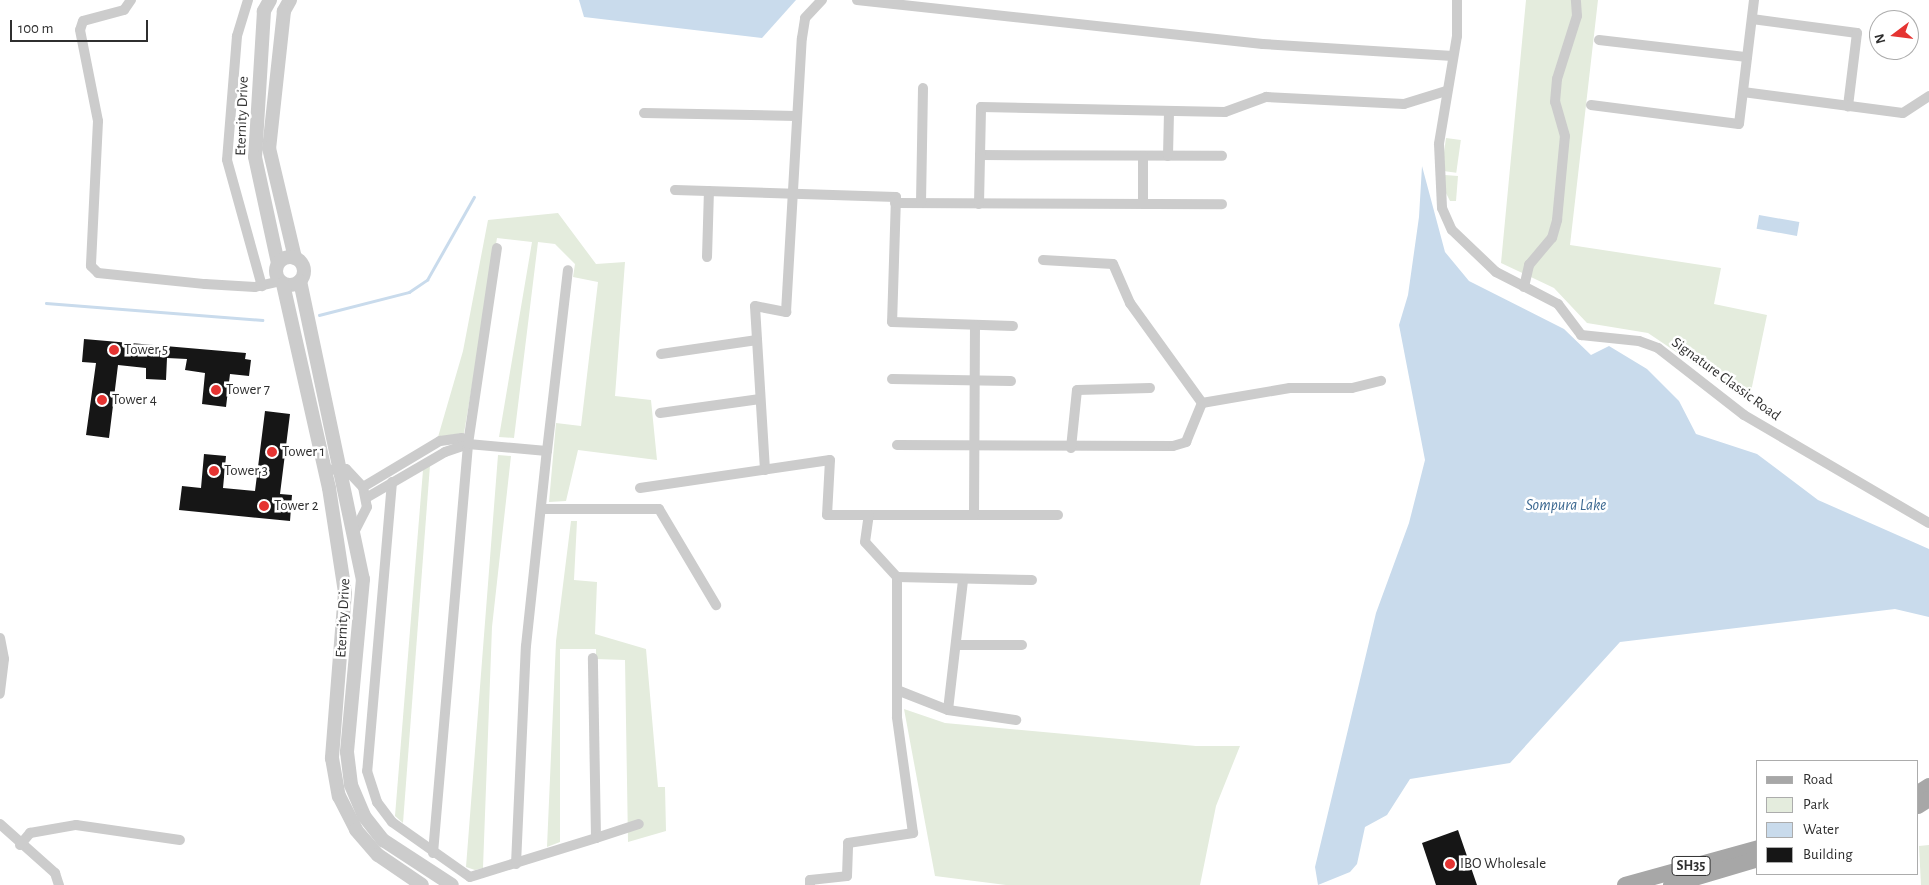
<!DOCTYPE html>
<html>
<head>
<meta charset="utf-8">
<style>
	body { margin:0 }
	#map { position:relative; width:1929px; height:885px; overflow:hidden; background:#fff; font-family:"Alegreya Sans",sans-serif }
	div>[style] { position:absolute }
	.green>* { inset:0; background:#e4ecdd; transform-origin:0 0 }
	.water>* { inset:0; background:#c9dbec; transform-origin:0 0 }
	.stream>* { height:2.5px; margin:-1.25px; padding:0 1.25px; transform-origin:1.25px; border-radius:1.25px; background:#c9dbec }
	.building>* { inset:0; background:#161616 }
	.minor>* { height:10px; margin:-5px; padding:0 5px; transform-origin:5px; border-radius:5px; background:#ccc }
	.tertiary>* { height:14px; margin:-7px; padding:0 7px; transform-origin:7px; border-radius:7px; background:#ccc }
	.tertiary>.ring { margin:-7px; padding:0; box-sizing:content-box; background:none; border:14px solid #ccc; border-radius:50% }
	.primary>* { height:16px; margin:-8px; padding:0 8px; transform-origin:8px; border-radius:8px; background:#a7a7a7 }
	.dots>* { width:14px; height:14px; translate:-50% -50%; box-sizing:border-box; border:2px solid #fff; border-radius:50% }
	span { translate:-50% -50%; white-space:nowrap; text-align:center; line-height:1.15; -webkit-text-stroke:5px #fff; paint-order:stroke }
	.shield-label span { padding:1px 4px; background:#fff; border:1px solid; border-radius:4px; -webkit-text-stroke-width:0 }
	.shield-label { font-size:14px; color:#2f2f2f; font-weight:700 }
	.street-label { font-size:15px; color:#2f2f2f }
	.poi-label { font-size:15px; color:#2f2f2f }
	.left { translate:0 -50%; text-align:left }
	.water-label { font-size:16px; color:#3d6991; font-style:italic }
	.legend { position:absolute; left:1756px; top:760px; width:162px; height:115px; box-sizing:border-box; background:#fff; border:1px solid #acacac; margin:0; padding:6px 9px; list-style:none; font-size:15px; color:#2f2f2f }
	.legend li { display:flex; align-items:center; gap:10px; height:25px }
	.legend b { width:25px; border:1px solid #acacac }
	.north { position:absolute; left:1869px; top:10px; width:50px; height:50px; box-sizing:border-box; background:#fff; border:1px solid #acacac; border-radius:50%; rotate:255deg; font-size:14px; font-weight:700; line-height:20px; text-align:center; color:#2f2f2f }
	.north::after { content:''; display:block; margin:auto; width:18px; height:22px; background:#e53432; clip-path:polygon(50% 0,100% 100%,50% 72%,0 100%) }
	.scale { position:absolute; left:10px; top:20px; width:138px; height:22px; box-sizing:border-box; border:2px solid #2f2f2f; border-top:0; padding-left:6px; font-size:15px; line-height:18px; white-space:nowrap; color:#2f2f2f; -webkit-text-stroke:4px #fff; paint-order:stroke }
</style>
</head>
<body>
<div id="map">
	<div class="green">
		<i style="clip-path:polygon(1526px 0,1598px 0,1570px 245px,1721px 268px,1714px 304px,1767px 315px,1749px 401px,1648px 333px,1587px 323px,1554px 288px,1501px 263px)"></i>
		<i style="left:1446px;top:138px;width:15px;height:33px;rotate:8deg"></i>
		<i style="clip-path:polygon(1445px 175px,1458px 176px,1456px 201px,1450px 201px,1444px 189px)"></i>
		<i style="clip-path:polygon(558px 213px,596px 264px,625px 262px,615px 396px,651px 400px,657px 460px,578px 450px,566px 501px,549px 502px,556px 423px,581px 426px,598px 282px,573px 277px,575px 264px,555px 244px,538px 242px,514px 438px,499px 437px,532px 242px,497px 238px,464px 433px,438px 437px,463px 351px,488px 220px)"></i>
		<i style="clip-path:polygon(498px 455px,511px 456px,492px 627px,483px 868px,475px 870px,466px 867px)"></i>
		<i style="clip-path:polygon(430px 465px,403px 823px,395px 816px,423px 470px)"></i>
		<i style="clip-path:polygon(571px 521px,577px 521px,574px 580px,597px 582px,595px 634px,646px 649px,658px 787px,665px 787px,666px 831px,628px 842px,625px 660px,596px 659px,596px 649px,560px 649px,560px 842px,547px 847px,556px 641px)"></i>
		<i style="clip-path:polygon(904px 709px,945px 723px,1196px 746px,1240px 746px,1216px 806px,1200px 885px,1006px 885px,935px 876px)"></i>
		<i style="clip-path:polygon(1929px 845px,1929px 885px,1921px 885px,1919px 846px)"></i>
	</div>
	<div class="water">
		<i style="clip-path:polygon(579px 0,796px 0,762px 38px,584px 17px)"></i>
		<i style="clip-path:polygon(1422px 166px,1445px 252px,1469px 281px,1564px 329px,1591px 355px,1609px 346px,1647px 369px,1679px 401px,1696px 434px,1757px 454px,1818px 500px,1929px 549px,1929px 617px,1895px 609px,1620px 642px,1510px 763px,1410px 779px,1387px 815px,1365px 827px,1357px 864px,1350px 872px,1318px 885px,1315px 867px,1376px 613px,1409px 523px,1425px 460px,1399px 325px,1408px 295px,1419px 217px)"></i>
		<i style="left:1759px;top:215px;width:41px;height:14px;rotate:10deg"></i>
	</div>
	<div class="stream">
		<i style="left:46px;top:303px;width:217px;rotate:4.5deg"></i>
		<i style="left:319px;top:315px;width:93px;rotate:-14.3deg"></i>
		<i style="left:409px;top:292px;width:22px;rotate:-34deg"></i>
		<i style="left:427px;top:280px;width:95px;rotate:-60.5deg"></i>
	</div>
	<div class="building">
		<i style="clip-path:polygon(84px 339px,246px 353px,245px 359px,251px 360px,249px 376px,230px 374px,226px 407px,202px 404px,205px 373px,185px 370px,187px 359px,167px 358px,166px 380px,146px 379px,146px 368px,118px 365px,109px 438px,86px 435px,96px 363px,82px 362px)"></i>
		<i style="clip-path:polygon(265px 411px,290px 414px,280px 494px,292px 495px,290px 521px,179px 510px,182px 486px,201px 488px,204px 454px,226px 456px,223px 488px,255px 491px)"></i>
		<i style="clip-path:polygon(1458px 830px,1477px 885px,1436px 885px,1422px 843px)"></i>
	</div>
	<div class="minor">
		<i style="left:131px;top:0;width:12px;rotate:125deg"></i>
		<i style="left:124px;top:10px;width:42px;rotate:165deg"></i>
		<i style="left:83px;top:21px;width:9px;rotate:108deg"></i>
		<i style="left:80px;top:30px;width:93px;rotate:78.8deg"></i>
		<i style="left:98px;top:121px;width:145px;rotate:92.8deg"></i>
		<i style="left:91px;top:266px;width:10px;rotate:45deg"></i>
		<i style="left:98px;top:273px;width:108px;rotate:5.9deg"></i>
		<i style="left:205px;top:284px;width:50px;rotate:3.4deg"></i>
		<i style="left:255px;top:287px;width:26px;rotate:-13deg"></i>
		<i style="left:248px;top:0;width:38px;rotate:107deg"></i>
		<i style="left:237px;top:36px;width:124px;rotate:94.6deg"></i>
		<i style="left:227px;top:160px;width:131px;rotate:74.5deg"></i>
		<i style="left:857px;top:0;width:408px;rotate:6.2deg"></i>
		<i style="left:1263px;top:44px;width:190px;rotate:3.6deg"></i>
		<i style="left:1457px;top:0;width:36px;rotate:90deg"></i>
		<i style="left:1457px;top:36px;width:109px;rotate:99.5deg"></i>
		<i style="left:1439px;top:144px;width:64px;rotate:87.3deg"></i>
		<i style="left:1442px;top:208px;width:24px;rotate:66deg"></i>
		<i style="left:1452px;top:230px;width:61px;rotate:43.7deg"></i>
		<i style="left:1496px;top:272px;width:70px;rotate:27.3deg"></i>
		<i style="left:1558px;top:304px;width:39px;rotate:53deg"></i>
		<i style="left:1581px;top:335px;width:58px;rotate:5.9deg"></i>
		<i style="left:1639px;top:341px;width:20px;rotate:20deg"></i>
		<i style="left:1658px;top:348px;width:109px;rotate:37.9deg"></i>
		<i style="left:1744px;top:415px;width:214px;rotate:30.3deg"></i>
		<i style="left:1752px;top:19px;width:106px;rotate:7.6deg"></i>
		<i style="left:1857px;top:33px;width:74px;rotate:97deg"></i>
		<i style="left:1599px;top:40px;width:149px;rotate:6.6deg"></i>
		<i style="left:1743px;top:92px;width:161px;rotate:7.5deg"></i>
		<i style="left:1903px;top:113px;width:31px;rotate:-33deg"></i>
		<i style="left:1591px;top:105px;width:149px;rotate:7.3deg"></i>
		<i style="left:1739px;top:124px;width:125px;rotate:-83.1deg"></i>
		<i style="left:644px;top:113px;width:152px;rotate:1.1deg"></i>
		<i style="left:980px;top:155px;width:242px;rotate:0.2deg"></i>
		<i style="left:1143px;top:156px;width:48px;rotate:90deg"></i>
		<i style="left:1168px;top:156px;width:45px;rotate:-88.7deg"></i>
		<i style="left:675px;top:190px;width:221px;rotate:1.8deg"></i>
		<i style="left:896px;top:197px;width:125px;rotate:91.8deg"></i>
		<i style="left:892px;top:322px;width:121px;rotate:1.9deg"></i>
		<i style="left:895px;top:203px;width:327px;rotate:0.2deg"></i>
		<i style="left:921px;top:203px;width:115px;rotate:-89deg"></i>
		<i style="left:979px;top:204px;width:97px;rotate:-88.8deg"></i>
		<i style="left:981px;top:107px;width:244px;rotate:1.2deg"></i>
		<i style="left:1225px;top:112px;width:44px;rotate:-20.1deg"></i>
		<i style="left:1266px;top:97px;width:138px;rotate:2.9deg"></i>
		<i style="left:1404px;top:104px;width:44px;rotate:-17.2deg"></i>
		<i style="left:707px;top:257px;width:66px;rotate:-88.3deg"></i>
		<i style="left:1043px;top:260px;width:70px;rotate:3.3deg"></i>
		<i style="left:1113px;top:264px;width:43px;rotate:66.4deg"></i>
		<i style="left:1130px;top:303px;width:123px;rotate:54.2deg"></i>
		<i style="left:1524px;top:287px;width:23px;rotate:-77deg"></i>
		<i style="left:1529px;top:265px;width:35px;rotate:-50deg"></i>
		<i style="left:1552px;top:238px;width:19px;rotate:-74deg"></i>
		<i style="left:1557px;top:220px;width:84px;rotate:-84.6deg"></i>
		<i style="left:1565px;top:136px;width:35px;rotate:-106deg"></i>
		<i style="left:1555px;top:102px;width:23px;rotate:-85deg"></i>
		<i style="left:1557px;top:79px;width:66px;rotate:-72.4deg"></i>
		<i style="left:1577px;top:16px;width:16px;rotate:-94deg"></i>
		<i style="left:661px;top:354px;width:97px;rotate:-8.3deg"></i>
		<i style="left:892px;top:379px;width:119px;rotate:1deg"></i>
		<i style="left:660px;top:413px;width:101px;rotate:-8deg"></i>
		<i style="left:897px;top:445px;width:276px;rotate:0.2deg"></i>
		<i style="left:1173px;top:446px;width:14px;rotate:-17deg"></i>
		<i style="left:1186px;top:442px;width:42px;rotate:-67.7deg"></i>
		<i style="left:1202px;top:403px;width:89px;rotate:-9.7deg"></i>
		<i style="left:1290px;top:388px;width:62px"></i>
		<i style="left:1352px;top:388px;width:30px;rotate:-14deg"></i>
		<i style="left:1071px;top:448px;width:58px;rotate:-84.1deg"></i>
		<i style="left:1077px;top:390px;width:73px;rotate:-1.6deg"></i>
		<i style="left:325px;top:470px;width:21px;rotate:-3deg"></i>
		<i style="left:346px;top:469px;width:25px;rotate:47deg"></i>
		<i style="left:363px;top:487px;width:20px;rotate:79deg"></i>
		<i style="left:367px;top:507px;width:27px;rotate:117deg"></i>
		<i style="left:765px;top:470px;width:164px;rotate:-93.5deg"></i>
		<i style="left:755px;top:306px;width:32px;rotate:11deg"></i>
		<i style="left:786px;top:312px;width:274px;rotate:-86.7deg"></i>
		<i style="left:802px;top:38px;width:20px;rotate:-81deg"></i>
		<i style="left:805px;top:18px;width:25px;rotate:-47deg"></i>
		<i style="left:392px;top:482px;width:290px;rotate:94.9deg"></i>
		<i style="left:367px;top:771px;width:33px;rotate:72deg"></i>
		<i style="left:377px;top:802px;width:25px;rotate:53deg"></i>
		<i style="left:392px;top:822px;width:95px;rotate:35.2deg"></i>
		<i style="left:470px;top:877px;width:132px;rotate:-17.2deg"></i>
		<i style="left:596px;top:838px;width:180px;rotate:-91deg"></i>
		<i style="left:363px;top:487px;width:90px;rotate:-30.9deg"></i>
		<i style="left:440px;top:441px;width:22px;rotate:-8deg"></i>
		<i style="left:462px;top:438px;width:8px;rotate:45deg"></i>
		<i style="left:640px;top:488px;width:192px;rotate:-8.4deg"></i>
		<i style="left:830px;top:460px;width:55px;rotate:93.1deg"></i>
		<i style="left:827px;top:515px;width:231px"></i>
		<i style="left:366px;top:498px;width:91px;rotate:-30.2deg"></i>
		<i style="left:445px;top:452px;width:24px;rotate:-19deg"></i>
		<i style="left:468px;top:444px;width:79px;rotate:5.1deg"></i>
		<i style="left:547px;top:451px;width:182px;rotate:-83.4deg"></i>
		<i style="left:541px;top:509px;width:118px"></i>
		<i style="left:659px;top:509px;width:112px;rotate:59.3deg"></i>
		<i style="left:974px;top:515px;width:190px;rotate:-89.7deg"></i>
		<i style="left:897px;top:577px;width:135px;rotate:1.3deg"></i>
		<i style="left:0;top:638px;width:21px;rotate:79deg"></i>
		<i style="left:4px;top:659px;width:35px;rotate:97deg"></i>
		<i style="left:956px;top:645px;width:66px"></i>
		<i style="left:897px;top:690px;width:55px;rotate:21.4deg"></i>
		<i style="left:948px;top:710px;width:69px;rotate:8.4deg"></i>
		<i style="left:948px;top:710px;width:131px;rotate:-83.4deg"></i>
		<i style="left:0;top:824px;width:74px;rotate:41.7deg"></i>
		<i style="left:55px;top:873px;width:13px;rotate:72deg"></i>
		<i style="left:596px;top:838px;width:45px;rotate:-18deg"></i>
		<i style="left:20px;top:845px;width:16px;rotate:-50deg"></i>
		<i style="left:30px;top:833px;width:47px;rotate:-9.9deg"></i>
		<i style="left:76px;top:825px;width:105px;rotate:8.2deg"></i>
		<i style="left:433px;top:853px;width:410px;rotate:-85.1deg"></i>
		<i style="left:468px;top:444px;width:198px;rotate:-81.6deg"></i>
		<i style="left:516px;top:864px;width:218px;rotate:-87.4deg"></i>
		<i style="left:526px;top:646px;width:196px;rotate:-83.9deg"></i>
		<i style="left:810px;top:885px;width:5px;rotate:-90deg"></i>
		<i style="left:810px;top:880px;width:37px;rotate:-6deg"></i>
		<i style="left:847px;top:876px;width:33px;rotate:-88deg"></i>
		<i style="left:848px;top:843px;width:66px;rotate:-8.7deg"></i>
		<i style="left:913px;top:833px;width:117px;rotate:-97.9deg"></i>
		<i style="left:897px;top:717px;width:140px;rotate:-90deg"></i>
		<i style="left:897px;top:577px;width:47px;rotate:-132.4deg"></i>
		<i style="left:865px;top:542px;width:27px;rotate:-82deg"></i>
	</div>
	<div class="tertiary">
		<i style="left:270px;top:0;width:13px;rotate:119deg"></i>
		<i style="left:264px;top:11px;width:146px;rotate:93.5deg"></i>
		<i style="left:255px;top:157px;width:108px;rotate:77.8deg"></i>
		<i style="left:290px;top:0;width:13px;rotate:119deg"></i>
		<i style="left:284px;top:11px;width:138px;rotate:96.2deg"></i>
		<i style="left:269px;top:148px;width:113px;rotate:76.7deg"></i>
		<i class="ring" style="left:276px;top:257px;width:14px;height:14px"></i>
		<i style="left:300px;top:281px;width:305px;rotate:78.1deg"></i>
		<i style="left:363px;top:579px;width:174px;rotate:95.3deg"></i>
		<i style="left:347px;top:752px;width:33px;rotate:83deg"></i>
		<i style="left:351px;top:785px;width:34px;rotate:67deg"></i>
		<i style="left:364px;top:816px;width:31px;rotate:52deg"></i>
		<i style="left:383px;top:840px;width:82px;rotate:33.1deg"></i>
		<i style="left:283px;top:284px;width:209px;rotate:77.3deg"></i>
		<i style="left:329px;top:488px;width:105px;rotate:81.3deg"></i>
		<i style="left:345px;top:592px;width:167px;rotate:94.5deg"></i>
		<i style="left:332px;top:758px;width:39px;rotate:80deg"></i>
		<i style="left:339px;top:796px;width:38px;rotate:63deg"></i>
		<i style="left:356px;top:830px;width:33px;rotate:49deg"></i>
		<i style="left:378px;top:855px;width:53px;rotate:34.3deg"></i>
	</div>
	<div class="primary">
		<i style="left:1918px;top:793px;width:13px;rotate:-32deg"></i>
		<i style="left:1918px;top:806px;width:13px;rotate:-32deg"></i>
		<i style="left:1625px;top:885px;width:138px;rotate:-15.5deg"></i>
		<i style="left:1671px;top:885px;width:91px;rotate:-16.6deg"></i>
	</div>
	<div class="dots">
		<i style="left:114px;top:350px;background:#e53432"></i>
		<i style="left:216px;top:390px;background:#e53432"></i>
		<i style="left:102px;top:400px;background:#e53432"></i>
		<i style="left:272px;top:452px;background:#e53432"></i>
		<i style="left:214px;top:471px;background:#e53432"></i>
		<i style="left:264px;top:506px;background:#e53432"></i>
		<i style="left:1450px;top:864px;background:#e53432"></i>
	</div>
	<div class="shield-label">
		<span style="left:1691px;top:866px">SH35</span>
	</div>
	<div class="street-label">
		<span style="left:242px;top:116px;rotate:-88deg">Eternity Drive</span>
		<span style="left:1726px;top:379px;rotate:36deg">Signature Classic Road</span>
		<span style="left:343px;top:618px;rotate:-87deg">Eternity Drive</span>
	</div>
	<div class="poi-label">
		<span class="left" style="left:124px;top:350px">Tower 5</span>
		<span class="left" style="left:226px;top:390px">Tower 7</span>
		<span class="left" style="left:112px;top:400px">Tower 4</span>
		<span class="left" style="left:282px;top:452px">Tower 1</span>
		<span class="left" style="left:224px;top:471px">Tower 3</span>
		<span class="left" style="left:274px;top:506px">Tower 2</span>
		<span class="left" style="left:1460px;top:864px">IBO Wholesale</span>
	</div>
	<div class="water-label">
		<span style="left:1566px;top:505px">Sompura Lake</span>
	</div>
	<ul class="legend">
	<li><b style="height:6px;background:#a7a7a7"></b>Road</li>
	<li><b style="height:14px;background:#e4ecdd"></b>Park</li>
	<li><b style="height:14px;background:#c9dbec"></b>Water</li>
	<li><b style="height:14px;background:#161616"></b>Building</li>
	</ul>
	<div class="north">N</div>
	<div class="scale">100 m</div>
</div>
</body>
</html>
